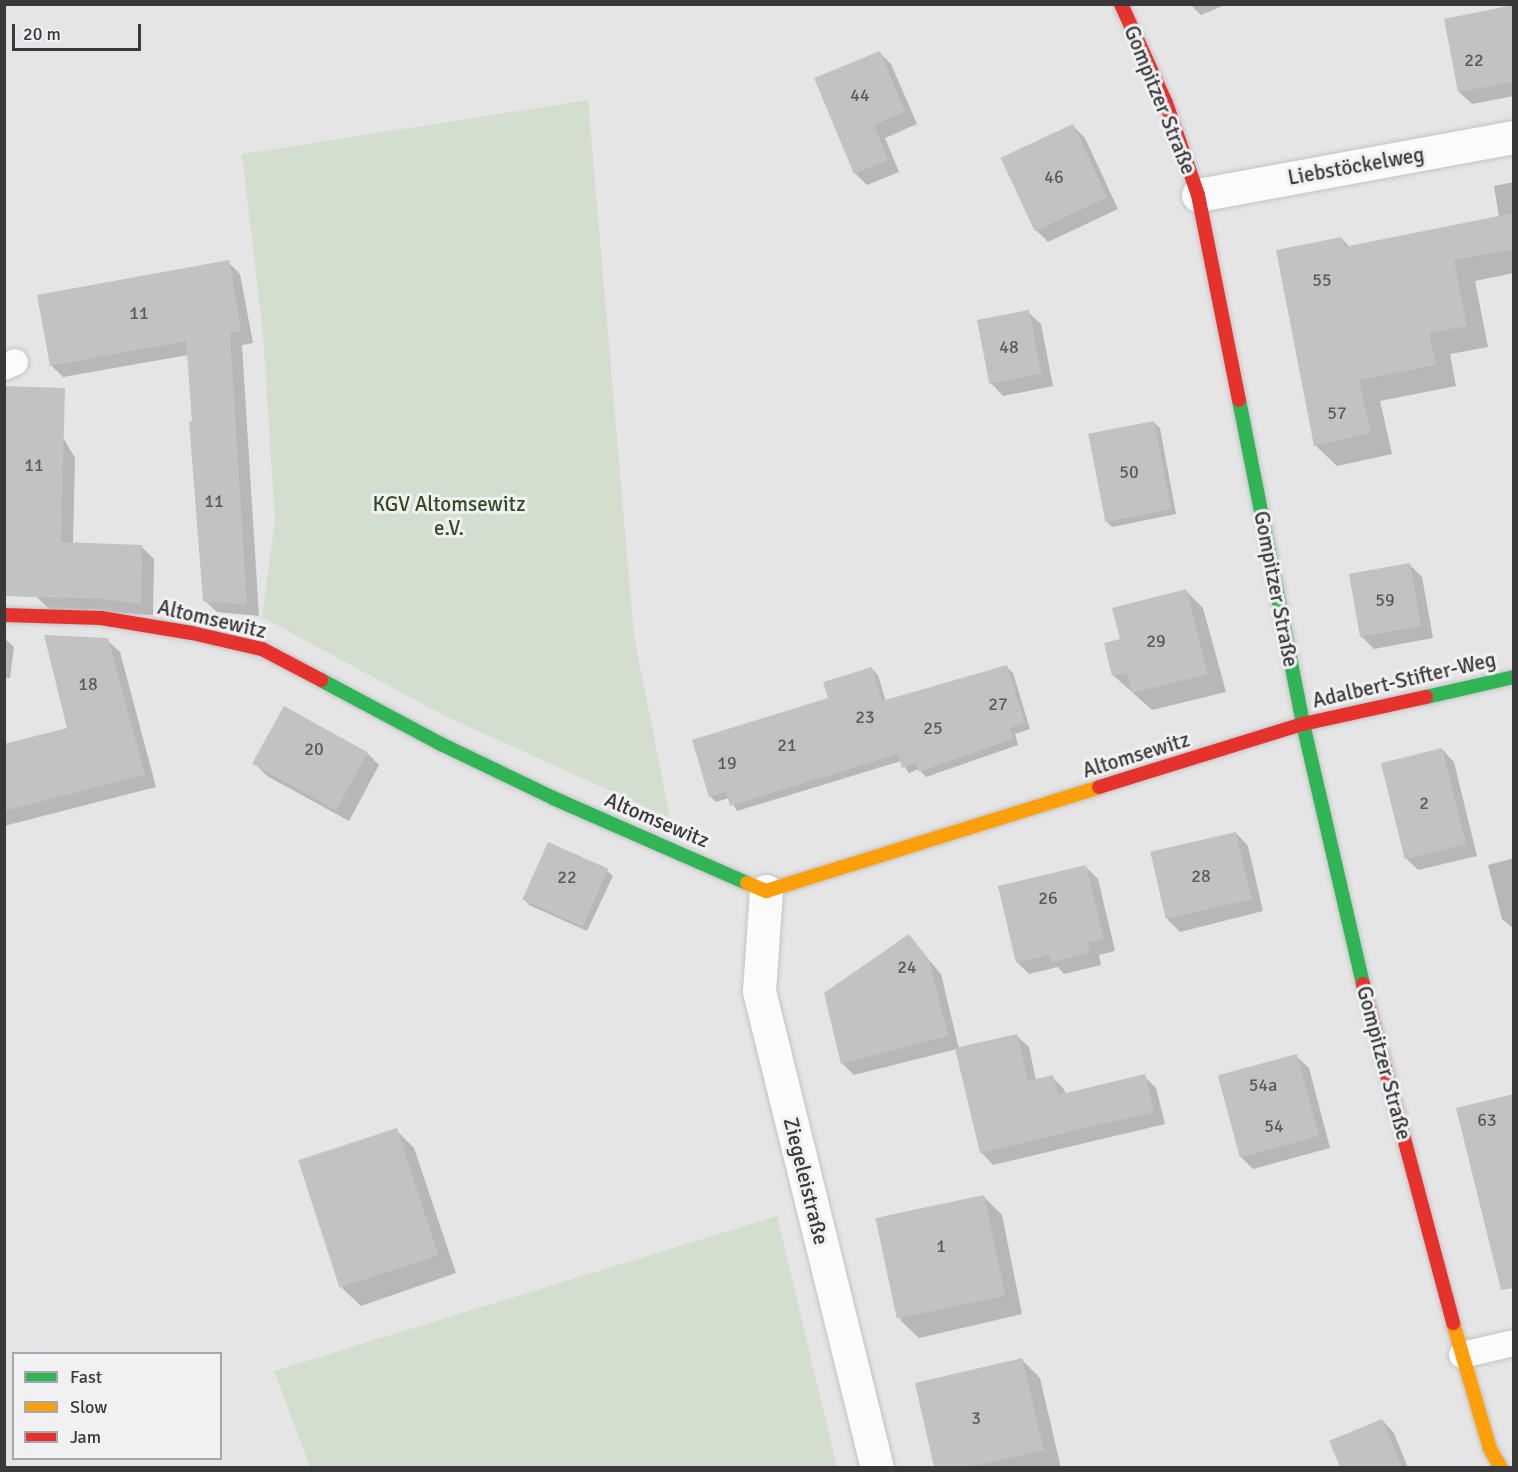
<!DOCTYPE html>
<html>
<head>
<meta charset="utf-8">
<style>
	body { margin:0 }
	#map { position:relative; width:1518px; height:1472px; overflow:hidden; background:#e5e5e6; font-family:Signika,sans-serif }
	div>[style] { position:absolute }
	.green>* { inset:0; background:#d3dece }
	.shadow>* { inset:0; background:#0003 }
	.building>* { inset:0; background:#c2c2c3; transform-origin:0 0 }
	.roads { filter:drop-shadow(0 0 2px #c3c3c4) drop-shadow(0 0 2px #c3c3c4) }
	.lane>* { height:26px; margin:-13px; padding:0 13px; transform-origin:13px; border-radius:13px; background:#fbfbfb }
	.street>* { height:33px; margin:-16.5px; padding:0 16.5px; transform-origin:16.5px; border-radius:16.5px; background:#fbfbfb }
	.fast>* { height:14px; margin:-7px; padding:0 7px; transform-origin:7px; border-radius:7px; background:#30b455 }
	.slow>* { height:14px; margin:-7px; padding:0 7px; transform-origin:7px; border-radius:7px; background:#ff9f0a }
	.jam>* { height:14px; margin:-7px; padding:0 7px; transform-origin:7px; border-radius:7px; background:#e5322d }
	span { translate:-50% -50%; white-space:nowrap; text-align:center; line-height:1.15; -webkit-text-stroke:6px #f1f1f4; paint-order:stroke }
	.number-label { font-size:18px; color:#5b5b5d }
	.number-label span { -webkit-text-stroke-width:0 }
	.street-label { font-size:21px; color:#39393b }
	.park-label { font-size:21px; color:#334e22 }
	.frame { position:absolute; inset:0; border:6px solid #39393b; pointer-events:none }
	.legend { position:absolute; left:12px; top:1352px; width:210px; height:108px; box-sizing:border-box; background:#f1f1f4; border:2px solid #a7a7aa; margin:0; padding:8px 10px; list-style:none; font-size:18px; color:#39393b }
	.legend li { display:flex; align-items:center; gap:12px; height:30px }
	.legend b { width:30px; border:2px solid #a7a7aa }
	.scale { position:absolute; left:12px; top:24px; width:129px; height:27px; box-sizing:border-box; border:3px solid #39393b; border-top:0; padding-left:8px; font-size:18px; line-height:21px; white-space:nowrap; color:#39393b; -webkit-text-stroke:4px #f1f1f4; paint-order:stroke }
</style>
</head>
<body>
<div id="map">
	<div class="green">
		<i style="clip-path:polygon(588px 100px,634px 636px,670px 818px,445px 716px,262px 617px,275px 521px,263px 334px,242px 154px)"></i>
		<i style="clip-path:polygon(777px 1216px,837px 1467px,310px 1467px,274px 1371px)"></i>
	</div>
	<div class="shadow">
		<i style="clip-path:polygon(1190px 4px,1227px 4px,1201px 15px)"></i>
		<i style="clip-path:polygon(1514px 7px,1514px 96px,1472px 104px,1459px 92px)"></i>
		<i style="clip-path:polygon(879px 52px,891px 64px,917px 124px,885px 138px,899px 172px,867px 185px,855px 173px)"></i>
		<i style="clip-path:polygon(1073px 126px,1085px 138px,1118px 209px,1048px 242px,1036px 230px)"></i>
		<i style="clip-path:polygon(1514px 182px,1514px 273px,1475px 281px,1488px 347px,1450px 354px,1456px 386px,1380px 401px,1392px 454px,1337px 466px,1315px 445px,1341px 238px,1350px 247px,1499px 217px,1494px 186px)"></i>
		<i style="clip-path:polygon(228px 262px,240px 274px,253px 343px,242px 345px,259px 616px,217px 612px,204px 600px,188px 355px,63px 377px,51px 365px)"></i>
		<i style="clip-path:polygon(1028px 312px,1041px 324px,1053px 386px,1003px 396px,991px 383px)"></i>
		<i style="clip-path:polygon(41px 400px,75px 458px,73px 544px,141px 546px,154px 559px,153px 615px,49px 609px,36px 596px)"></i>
		<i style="clip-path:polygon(1154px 423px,1160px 428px,1176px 514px,1112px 527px,1106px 521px)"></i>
		<i style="clip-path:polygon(1410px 565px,1422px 577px,1433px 638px,1374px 649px,1361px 636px)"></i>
		<i style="clip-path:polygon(1185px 590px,1203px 608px,1226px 692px,1152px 710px,1114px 676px,1122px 640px)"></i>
		<i style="clip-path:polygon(4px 638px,14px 647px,10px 678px,4px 678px)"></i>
		<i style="clip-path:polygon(107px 640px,120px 652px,156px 787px,4px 826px,4px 745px,69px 729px)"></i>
		<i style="clip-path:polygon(1007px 667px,1013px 673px,1030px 729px,1015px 734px,1018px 745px,926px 777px,919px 769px,909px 773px,901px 761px,737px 811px,729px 798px,716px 802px,710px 796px,830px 699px,872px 669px,878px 675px,886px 702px)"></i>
		<i style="clip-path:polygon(1442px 749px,1454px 762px,1477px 856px,1418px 870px,1406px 858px)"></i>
		<i style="clip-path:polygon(367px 753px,379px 765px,349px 821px,267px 776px,255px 764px)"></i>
		<i style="clip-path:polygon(1236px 833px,1248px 846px,1263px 911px,1180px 932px,1168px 920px,1153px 854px)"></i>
		<i style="clip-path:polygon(1514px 858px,1514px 926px,1511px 927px,1502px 919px,1488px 865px)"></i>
		<i style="clip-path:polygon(1086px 867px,1098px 879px,1115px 951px,1099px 955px,1101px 965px,1064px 974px,1058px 967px,1029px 974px,1017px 962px)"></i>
		<i style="clip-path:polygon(607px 871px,613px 876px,587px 931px,529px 905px,524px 899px)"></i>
		<i style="clip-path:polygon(909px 936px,941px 974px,959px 1049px,1016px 1035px,1029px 1047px,1036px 1080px,1052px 1077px,1064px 1089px,1066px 1095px,1144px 1076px,1156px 1088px,1165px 1124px,993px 1165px,981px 1152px,957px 1049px,854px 1075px,842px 1063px)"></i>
		<i style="clip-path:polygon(1296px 1056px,1309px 1068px,1330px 1148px,1253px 1169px,1241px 1157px)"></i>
		<i style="clip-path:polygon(396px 1130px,414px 1148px,456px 1273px,361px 1306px,342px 1288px)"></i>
		<i style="clip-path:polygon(983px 1196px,1002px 1215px,1022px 1314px,919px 1338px,900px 1320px)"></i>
		<i style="clip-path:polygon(1022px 1360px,1040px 1378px,1061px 1468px,935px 1468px,916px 1385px)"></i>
		<i style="clip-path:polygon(1382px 1420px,1394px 1433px,1408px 1468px,1341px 1468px,1331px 1441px)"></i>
	</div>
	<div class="building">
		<i style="clip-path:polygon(1514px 5px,1514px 82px,1458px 92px,1444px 19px)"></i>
		<i style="clip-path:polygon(880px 51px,905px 112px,874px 125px,888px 160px,854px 174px,814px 78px)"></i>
		<i style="left:1073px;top:124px;width:81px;height:80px;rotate:65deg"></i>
		<i style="clip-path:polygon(1514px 213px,1514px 249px,1454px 260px,1467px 326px,1429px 333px,1436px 365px,1359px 380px,1371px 433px,1314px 446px,1276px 250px,1342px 237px,1344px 247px)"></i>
		<i style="clip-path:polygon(229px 260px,241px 331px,230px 333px,247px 605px,203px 601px,189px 421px,192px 421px,186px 341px,50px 366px,37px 295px)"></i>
		<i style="left:1029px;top:310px;width:65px;height:53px;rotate:79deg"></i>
		<i style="clip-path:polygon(4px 386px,65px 388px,61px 542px,142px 545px,141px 604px,102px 599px,4px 596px)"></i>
		<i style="left:1154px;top:421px;width:90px;height:67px;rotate:79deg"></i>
		<i style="left:1410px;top:563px;width:64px;height:62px;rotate:80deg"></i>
		<i style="clip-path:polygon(1186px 589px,1208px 674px,1132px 693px,1127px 672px,1112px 676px,1104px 643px,1120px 639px,1112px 608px)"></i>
		<i style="clip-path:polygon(44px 635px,108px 638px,145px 775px,4px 811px,4px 744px,67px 728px)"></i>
		<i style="clip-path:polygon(1007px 665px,1025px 723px,1010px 728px,1013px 739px,919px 772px,916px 763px,902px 768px,898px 754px,730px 806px,726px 792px,709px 797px,692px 740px,828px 698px,823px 682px,872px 667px,882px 701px)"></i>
		<i style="left:284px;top:706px;width:96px;height:66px;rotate:29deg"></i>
		<i style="left:1442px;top:748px;width:99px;height:63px;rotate:76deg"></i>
		<i style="left:1236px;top:832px;width:69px;height:88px;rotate:77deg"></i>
		<i style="left:548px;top:842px;width:66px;height:63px;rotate:24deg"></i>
		<i style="clip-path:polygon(1086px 865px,1104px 939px,1087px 943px,1090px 953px,1051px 962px,1049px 955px,1016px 963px,998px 886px)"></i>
		<i style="clip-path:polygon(909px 934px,929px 960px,948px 1036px,841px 1064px,824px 993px)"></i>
		<i style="clip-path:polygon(1017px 1034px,1028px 1081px,1053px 1075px,1058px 1095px,1145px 1074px,1154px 1112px,980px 1153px,955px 1048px)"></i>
		<i style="left:1297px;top:1054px;width:85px;height:82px;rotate:75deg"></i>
		<i style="clip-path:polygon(1514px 1094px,1514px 1288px,1501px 1290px,1456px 1108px)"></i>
		<i style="left:397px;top:1128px;width:134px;height:104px;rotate:72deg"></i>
		<i style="left:984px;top:1195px;width:103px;height:111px;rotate:78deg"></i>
		<i style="clip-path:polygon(1022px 1358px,1044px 1450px,970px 1467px,934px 1467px,915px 1383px)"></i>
		<i style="clip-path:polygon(1382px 1419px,1402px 1467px,1340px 1467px,1329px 1441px)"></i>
	</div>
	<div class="roads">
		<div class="lane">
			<i style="left:4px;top:367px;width:12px;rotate:-24deg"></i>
			<i style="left:1462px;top:1355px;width:53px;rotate:-13deg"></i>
		</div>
		<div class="street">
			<i style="left:1198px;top:195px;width:321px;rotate:-10.4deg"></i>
			<i style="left:766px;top:891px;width:100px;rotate:94deg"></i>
			<i style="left:759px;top:991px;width:491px;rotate:76.1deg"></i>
		</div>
		<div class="fast">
			<i style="left:1239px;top:400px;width:330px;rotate:78.8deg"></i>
			<i style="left:1303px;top:724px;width:267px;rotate:77deg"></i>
			<i style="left:321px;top:680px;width:136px;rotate:28.1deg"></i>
			<i style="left:441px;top:744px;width:124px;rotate:25.7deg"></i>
			<i style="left:553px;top:798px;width:212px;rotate:23.7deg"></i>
			<i style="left:1426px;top:697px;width:90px;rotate:-12.8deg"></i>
		</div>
		<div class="slow">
			<i style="left:747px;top:883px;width:21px;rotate:23deg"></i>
			<i style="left:766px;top:891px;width:349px;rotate:-17.3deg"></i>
			<i style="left:1453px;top:1323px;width:131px;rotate:73.6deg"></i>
			<i style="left:1490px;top:1449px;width:22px;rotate:60deg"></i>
		</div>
		<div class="jam">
			<i style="left:1121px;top:4px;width:109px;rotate:65.6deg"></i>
			<i style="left:1166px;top:103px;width:97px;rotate:70.8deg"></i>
			<i style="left:1198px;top:195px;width:209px;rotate:78.7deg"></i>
			<i style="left:4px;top:615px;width:97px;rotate:1.8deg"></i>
			<i style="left:101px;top:618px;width:92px;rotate:9.4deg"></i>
			<i style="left:192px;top:633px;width:72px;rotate:12.9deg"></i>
			<i style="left:262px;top:649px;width:67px;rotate:27.7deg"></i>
			<i style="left:1099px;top:787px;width:214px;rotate:-17.2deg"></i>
			<i style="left:1303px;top:724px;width:126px;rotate:-12.4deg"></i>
			<i style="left:1363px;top:984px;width:351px;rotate:75.1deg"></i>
		</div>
	</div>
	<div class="number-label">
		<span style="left:1474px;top:60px">22</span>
		<span style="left:860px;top:95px">44</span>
		<span style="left:1054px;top:177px">46</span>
		<span style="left:1322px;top:280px">55</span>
		<span style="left:139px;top:313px">11</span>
		<span style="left:1009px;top:347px">48</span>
		<span style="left:1337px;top:413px">57</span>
		<span style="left:34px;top:465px">11</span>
		<span style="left:1129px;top:472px">50</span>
		<span style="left:214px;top:501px">11</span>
		<span style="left:1385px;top:600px">59</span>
		<span style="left:1156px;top:641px">29</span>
		<span style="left:88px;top:684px">18</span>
		<span style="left:998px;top:704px">27</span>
		<span style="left:865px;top:717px">23</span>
		<span style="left:933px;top:728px">25</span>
		<span style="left:787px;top:745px">21</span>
		<span style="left:314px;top:749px">20</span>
		<span style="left:727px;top:763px">19</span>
		<span style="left:1424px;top:803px">2</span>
		<span style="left:1201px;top:876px">28</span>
		<span style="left:567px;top:877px">22</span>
		<span style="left:1048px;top:898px">26</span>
		<span style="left:907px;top:967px">24</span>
		<span style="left:1263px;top:1085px">54a</span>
		<span style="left:1487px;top:1120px">63</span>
		<span style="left:1274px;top:1126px">54</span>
		<span style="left:941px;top:1246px">1</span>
		<span style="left:976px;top:1418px">3</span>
	</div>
	<div class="street-label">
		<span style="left:1160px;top:100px;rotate:68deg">Gompitzer Straße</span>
		<span style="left:1356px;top:166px;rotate:-10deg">Liebstöckelweg</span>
		<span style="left:1276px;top:589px;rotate:79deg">Gompitzer Straße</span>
		<span style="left:212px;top:619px;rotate:13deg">Altomsewitz</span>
		<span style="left:1404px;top:680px;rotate:-13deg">Adalbert-Stifter-Weg</span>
		<span style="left:1136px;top:755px;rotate:-17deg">Altomsewitz</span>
		<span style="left:657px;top:820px;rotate:23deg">Altomsewitz</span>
		<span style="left:1384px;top:1063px;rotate:75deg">Gompitzer Straße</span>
		<span style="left:806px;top:1181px;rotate:76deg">Ziegeleistraße</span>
	</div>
	<div class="park-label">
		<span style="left:449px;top:516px">KGV Altomsewitz<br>e.V.</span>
	</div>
	<div class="frame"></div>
	<ul class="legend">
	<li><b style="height:8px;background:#30b455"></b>Fast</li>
	<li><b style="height:8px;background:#ff9f0a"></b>Slow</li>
	<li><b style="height:8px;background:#e5322d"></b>Jam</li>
	</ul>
	<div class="scale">20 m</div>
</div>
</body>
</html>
